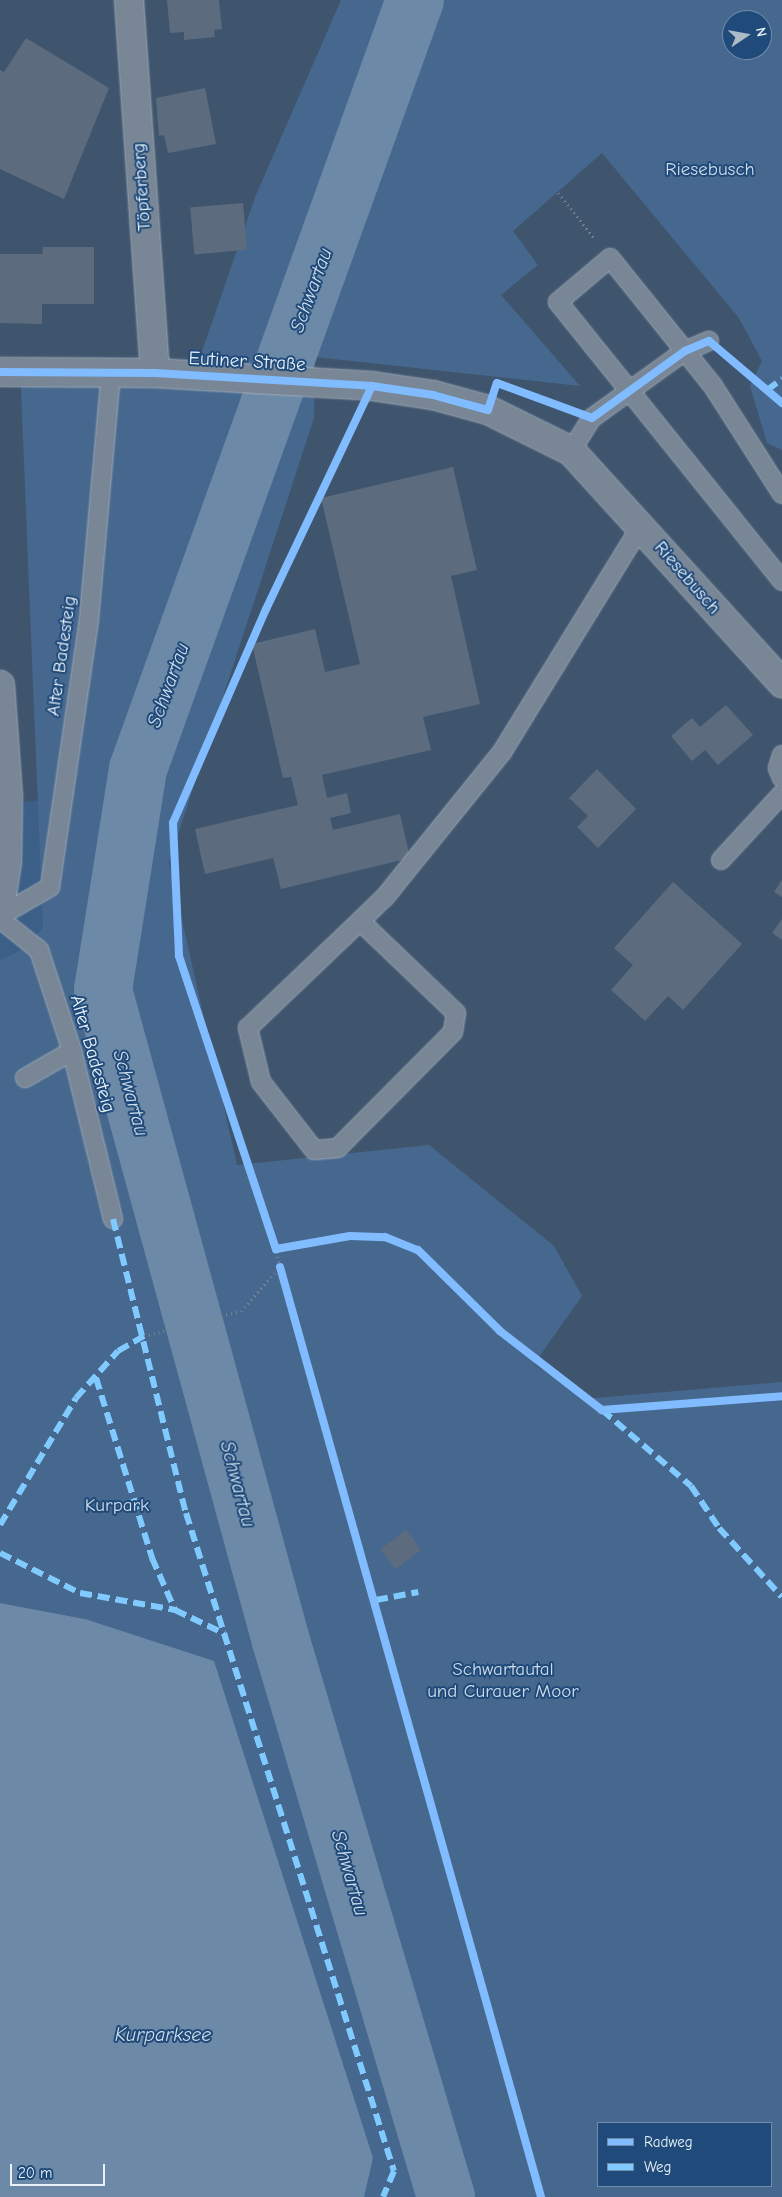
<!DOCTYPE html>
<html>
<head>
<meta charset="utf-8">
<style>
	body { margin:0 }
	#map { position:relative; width:782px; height:2197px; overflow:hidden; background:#3f556e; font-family:"Comic Neue",sans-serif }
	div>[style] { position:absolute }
	.built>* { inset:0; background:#3b5f87 }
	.green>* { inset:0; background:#46688e }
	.water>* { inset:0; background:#6c89a7 }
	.river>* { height:58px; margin:-29px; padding:0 29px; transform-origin:29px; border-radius:29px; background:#6c89a7 }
	.building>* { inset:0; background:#5c6c7e; transform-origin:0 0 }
	.path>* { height:3px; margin-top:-1.5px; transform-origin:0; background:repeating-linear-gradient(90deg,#798592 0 1px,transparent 0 5px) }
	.roads { filter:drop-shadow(0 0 1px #9faab7) drop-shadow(0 0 1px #9faab7) }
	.service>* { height:18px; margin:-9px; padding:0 9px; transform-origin:9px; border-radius:9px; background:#798695 }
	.minor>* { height:28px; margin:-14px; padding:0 14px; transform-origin:14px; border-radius:14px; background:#798695 }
	.secondary>* { height:28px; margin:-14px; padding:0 14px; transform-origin:14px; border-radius:14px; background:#798695 }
	.quiet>* { height:6px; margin-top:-3px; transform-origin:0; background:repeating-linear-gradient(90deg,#80caff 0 12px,transparent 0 18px) }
	.cycleway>* { height:8px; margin:-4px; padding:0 4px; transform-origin:4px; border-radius:4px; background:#80bcff }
	span { translate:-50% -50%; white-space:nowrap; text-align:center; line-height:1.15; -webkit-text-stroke:4px #1f4a7a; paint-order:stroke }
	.park-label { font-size:19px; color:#d0dde9 }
	.street-label { font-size:19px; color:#e8f1f8 }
	.water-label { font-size:20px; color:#d0dde9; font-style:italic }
	.legend { position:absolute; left:597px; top:2122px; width:175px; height:65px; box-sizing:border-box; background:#1f4a7a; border:1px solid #6f8dac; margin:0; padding:6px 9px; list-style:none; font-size:15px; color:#e8f1f8 }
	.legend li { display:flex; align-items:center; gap:10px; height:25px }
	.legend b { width:25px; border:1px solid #6f8dac }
	.north { position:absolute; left:722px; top:10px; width:50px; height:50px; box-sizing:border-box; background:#1f4a7a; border:1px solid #6f8dac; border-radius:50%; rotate:78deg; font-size:14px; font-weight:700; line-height:20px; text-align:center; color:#e8f1f8 }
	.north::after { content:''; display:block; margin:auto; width:18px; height:22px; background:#adbac8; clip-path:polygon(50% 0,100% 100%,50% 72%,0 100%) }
	.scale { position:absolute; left:10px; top:2164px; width:95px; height:22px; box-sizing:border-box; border:2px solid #e8f1f8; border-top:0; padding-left:6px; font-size:15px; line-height:18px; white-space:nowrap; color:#e8f1f8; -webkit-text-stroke:4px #1f4a7a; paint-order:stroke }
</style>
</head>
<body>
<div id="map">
	<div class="built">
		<i style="clip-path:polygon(41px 800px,43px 928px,19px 951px,0 960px,0 805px)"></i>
	</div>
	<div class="green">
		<i style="clip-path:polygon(evenodd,341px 0,782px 0,782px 450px,767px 443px,750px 386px,762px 361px,739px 318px,602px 153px,513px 231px,538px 265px,501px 295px,580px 386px,315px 357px,314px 418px,169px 862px,237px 1165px,429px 1145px,554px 1246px,582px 1296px,534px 1364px,584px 1399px,782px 1382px,782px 2197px,351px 2197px,85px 1619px,0 1603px,0 960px,19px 951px,43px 928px,20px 366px,196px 369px,256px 195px,341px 0,732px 20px,762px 20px,762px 50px,732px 50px,732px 20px,341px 0,598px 2123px,771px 2123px,771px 2186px,598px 2186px,598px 2123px)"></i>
	</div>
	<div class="water">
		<i style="clip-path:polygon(0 1603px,85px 1619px,214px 1661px,373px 2158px,364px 2197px,0 2197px)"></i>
	</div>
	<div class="river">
		<i style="left:415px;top:0;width:817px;rotate:109.81deg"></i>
		<i style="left:138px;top:769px;width:224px;rotate:99deg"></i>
		<i style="left:103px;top:990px;width:675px;rotate:74.71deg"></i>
		<i style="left:281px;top:1641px;width:580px;rotate:73.47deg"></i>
	</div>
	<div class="building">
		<i style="clip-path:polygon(167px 0,219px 0,222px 29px,214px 30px,215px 37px,184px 40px,184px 32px,170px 33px)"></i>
		<i style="clip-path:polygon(26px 38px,109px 88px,64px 199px,0 169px,0 70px,4px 72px)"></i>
		<i style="clip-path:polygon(205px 88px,216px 144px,168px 153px,164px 135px,159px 136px,156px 98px)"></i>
		<i style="left:243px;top:203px;width:47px;height:53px;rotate:85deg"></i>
		<i style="clip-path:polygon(43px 247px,94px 247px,94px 304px,42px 304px,42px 324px,0 323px,0 254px,42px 254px)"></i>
		<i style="clip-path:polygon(453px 467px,477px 570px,451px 576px,480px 704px,423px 717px,431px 750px,322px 775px,327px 798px,347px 793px,351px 813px,330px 818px,333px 830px,400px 814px,410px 858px,281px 889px,273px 858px,205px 874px,195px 829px,298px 805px,291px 777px,283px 778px,252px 644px,315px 629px,325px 672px,360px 664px,321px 498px)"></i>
		<i style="clip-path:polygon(726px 705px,753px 735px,718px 765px,705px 750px,692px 761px,671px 736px,692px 718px,700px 727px)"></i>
		<i style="clip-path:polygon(597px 769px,636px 809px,598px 848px,577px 827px,588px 816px,569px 798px)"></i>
		<i style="clip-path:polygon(782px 880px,782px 897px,774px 892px)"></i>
		<i style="clip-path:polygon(673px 882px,742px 944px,683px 1010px,668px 996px,645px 1021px,611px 990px,633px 965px,614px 948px)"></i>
		<i style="clip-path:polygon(782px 919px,782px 940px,772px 933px)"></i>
		<i style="left:406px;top:1530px;width:25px;height:32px;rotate:53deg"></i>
	</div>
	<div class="path">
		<i style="left:558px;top:193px;width:59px;rotate:51.2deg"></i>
		<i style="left:532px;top:395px;width:39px;rotate:21deg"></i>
		<i style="left:144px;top:1336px;width:100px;rotate:-14.5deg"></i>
		<i style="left:241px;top:1311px;width:59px;rotate:-48.4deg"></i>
		<i style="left:280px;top:1267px;width:18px;rotate:-103deg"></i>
	</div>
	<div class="roads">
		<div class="service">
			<i style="left:571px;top:451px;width:39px;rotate:-58deg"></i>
			<i style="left:592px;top:418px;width:115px;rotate:-35.8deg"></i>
			<i style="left:685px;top:351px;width:26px;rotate:-23deg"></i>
			<i style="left:782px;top:494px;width:128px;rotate:-122.6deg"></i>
			<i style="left:713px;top:386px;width:164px;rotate:-128.8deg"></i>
			<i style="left:610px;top:258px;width:68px;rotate:139.8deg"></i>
			<i style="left:558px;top:302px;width:358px;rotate:51.2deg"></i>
			<i style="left:782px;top:755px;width:14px;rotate:107deg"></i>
			<i style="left:778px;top:768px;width:11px;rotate:68deg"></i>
			<i style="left:721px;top:860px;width:90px;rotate:-47.3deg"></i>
			<i style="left:0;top:916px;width:58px;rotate:-30.1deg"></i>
			<i style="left:50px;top:887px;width:271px;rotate:-81.7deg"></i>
			<i style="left:89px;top:619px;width:248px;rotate:-84.9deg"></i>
			<i style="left:0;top:919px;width:50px;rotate:38.5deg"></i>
			<i style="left:39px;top:950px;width:106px;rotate:71.9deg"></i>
			<i style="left:72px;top:1051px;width:173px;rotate:76.3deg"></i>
			<i style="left:360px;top:921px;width:133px;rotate:43.8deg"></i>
			<i style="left:456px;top:1013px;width:19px;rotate:99deg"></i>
			<i style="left:453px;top:1032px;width:163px;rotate:134.8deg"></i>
			<i style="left:338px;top:1148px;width:24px;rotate:175deg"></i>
			<i style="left:314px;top:1150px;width:86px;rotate:-127.9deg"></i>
			<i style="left:261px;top:1082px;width:56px;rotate:-103.5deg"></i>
			<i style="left:248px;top:1028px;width:155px;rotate:-43.7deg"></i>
			<i style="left:360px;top:921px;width:35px;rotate:-44deg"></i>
			<i style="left:385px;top:897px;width:186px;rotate:-51.1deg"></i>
			<i style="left:502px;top:752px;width:265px;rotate:-58.4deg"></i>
			<i style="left:25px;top:1078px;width:54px;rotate:-29.9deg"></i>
		</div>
		<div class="minor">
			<i style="left:129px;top:0;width:374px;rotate:86deg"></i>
			<i style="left:0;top:685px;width:112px;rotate:85.9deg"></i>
			<i style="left:8px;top:797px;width:65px;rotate:90.9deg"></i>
			<i style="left:7px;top:862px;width:46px;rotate:98.8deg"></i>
		</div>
		<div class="secondary">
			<i style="left:0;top:372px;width:155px;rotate:0.4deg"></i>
			<i style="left:155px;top:373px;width:217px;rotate:3.4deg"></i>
			<i style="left:372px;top:386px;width:62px;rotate:8.4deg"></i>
			<i style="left:433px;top:395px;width:57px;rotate:15.3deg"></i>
			<i style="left:488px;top:410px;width:93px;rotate:26.3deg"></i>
			<i style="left:571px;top:451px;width:314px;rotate:47.7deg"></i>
		</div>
	</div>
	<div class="quiet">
		<i style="left:767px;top:390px;width:19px;rotate:-36deg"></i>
		<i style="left:113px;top:1219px;width:303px;rotate:76.1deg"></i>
		<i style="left:186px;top:1513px;width:690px;rotate:72.46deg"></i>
		<i style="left:394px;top:2171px;width:28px;rotate:113deg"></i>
		<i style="left:96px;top:1378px;width:189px;rotate:72.7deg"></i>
		<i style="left:152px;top:1558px;width:57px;rotate:66.1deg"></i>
		<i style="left:602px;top:1410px;width:117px;rotate:40.5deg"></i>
		<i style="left:691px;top:1486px;width:50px;rotate:56.3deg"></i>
		<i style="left:719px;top:1528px;width:93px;rotate:47.6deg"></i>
		<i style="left:0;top:1525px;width:148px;rotate:-59.1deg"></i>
		<i style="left:76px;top:1398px;width:63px;rotate:-48.2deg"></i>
		<i style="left:118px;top:1351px;width:30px;rotate:-30deg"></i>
		<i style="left:0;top:1553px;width:89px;rotate:26.6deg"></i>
		<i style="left:80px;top:1593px;width:97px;rotate:10.1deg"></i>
		<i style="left:175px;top:1610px;width:55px;rotate:25.6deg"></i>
		<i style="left:376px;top:1600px;width:43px;rotate:-10.8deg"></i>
	</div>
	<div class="cycleway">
		<i style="left:0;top:372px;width:155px;rotate:0.4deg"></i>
		<i style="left:155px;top:373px;width:217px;rotate:3.4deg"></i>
		<i style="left:372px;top:386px;width:62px;rotate:8.4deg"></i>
		<i style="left:433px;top:395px;width:57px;rotate:15.3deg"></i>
		<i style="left:488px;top:410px;width:28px;rotate:-72deg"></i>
		<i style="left:497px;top:383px;width:101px;rotate:20.2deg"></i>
		<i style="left:592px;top:418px;width:115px;rotate:-35.8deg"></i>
		<i style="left:685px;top:351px;width:26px;rotate:-23deg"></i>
		<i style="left:709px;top:341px;width:96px;rotate:40.3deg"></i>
		<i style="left:372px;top:386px;width:247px;rotate:115.4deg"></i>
		<i style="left:266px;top:609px;width:233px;rotate:113.5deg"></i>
		<i style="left:173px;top:823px;width:133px;rotate:87.4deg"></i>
		<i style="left:179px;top:956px;width:309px;rotate:71.7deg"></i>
		<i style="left:276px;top:1249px;width:75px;rotate:-10deg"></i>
		<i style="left:350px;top:1236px;width:35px;rotate:2deg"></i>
		<i style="left:385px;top:1237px;width:35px;rotate:22deg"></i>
		<i style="left:418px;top:1250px;width:115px;rotate:44.6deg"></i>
		<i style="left:500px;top:1331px;width:129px;rotate:37.8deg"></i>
		<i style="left:602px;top:1410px;width:181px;rotate:-4.4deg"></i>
		<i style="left:280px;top:1267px;width:966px;rotate:74.32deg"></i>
	</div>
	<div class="park-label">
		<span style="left:710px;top:170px">Riesebusch</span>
		<span style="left:117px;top:1506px">Kurpark</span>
		<span style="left:503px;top:1681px">Schwartautal<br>und Curauer Moor</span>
	</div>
	<div class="street-label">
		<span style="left:142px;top:187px;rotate:-94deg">Töpferberg</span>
		<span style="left:247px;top:362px;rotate:3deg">Eutiner Straße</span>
		<span style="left:687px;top:578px;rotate:49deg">Riesebusch</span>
		<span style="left:62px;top:656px;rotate:-82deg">Alter Badesteig</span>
		<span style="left:92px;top:1054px;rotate:74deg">Alter Badesteig</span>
	</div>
	<div class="water-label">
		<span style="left:311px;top:290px;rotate:-70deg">Schwartau</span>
		<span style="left:168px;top:685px;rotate:-70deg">Schwartau</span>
		<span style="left:131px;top:1093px;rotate:75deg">Schwartau</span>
		<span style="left:238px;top:1484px;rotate:75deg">Schwartau</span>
		<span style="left:350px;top:1873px;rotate:74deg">Schwartau</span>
		<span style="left:163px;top:2034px">Kurparksee</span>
	</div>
	<ul class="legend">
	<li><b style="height:6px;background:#80bcff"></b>Radweg</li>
	<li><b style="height:6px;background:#80caff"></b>Weg</li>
	</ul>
	<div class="north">N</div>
	<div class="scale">20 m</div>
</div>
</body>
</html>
